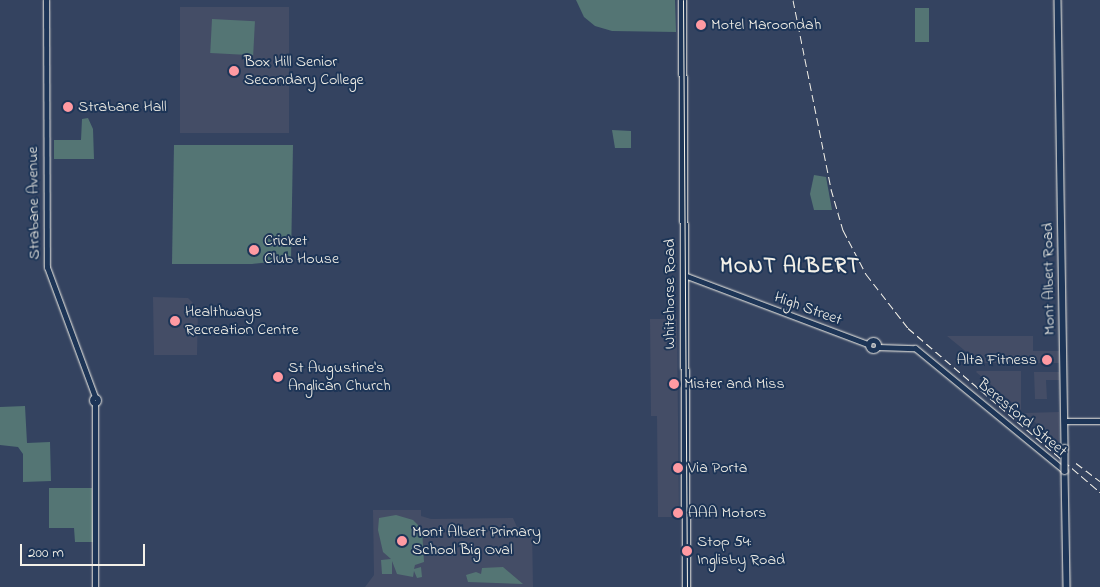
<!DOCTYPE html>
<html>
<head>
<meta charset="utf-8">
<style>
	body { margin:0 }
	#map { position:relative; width:1100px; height:587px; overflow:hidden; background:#344360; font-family:"Indie Flower",sans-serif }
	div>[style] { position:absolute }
	.built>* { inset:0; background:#444d66; transform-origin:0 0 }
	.green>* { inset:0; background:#547574; transform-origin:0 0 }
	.roads { filter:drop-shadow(0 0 1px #f4f1e8) drop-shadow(0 0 1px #f4f1e8) }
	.tertiary>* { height:5px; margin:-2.5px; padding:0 2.5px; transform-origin:2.5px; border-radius:2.5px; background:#1d3557 }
	.tertiary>.ring { margin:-2.5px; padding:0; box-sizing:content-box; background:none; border:5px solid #1d3557; border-radius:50% }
	.secondary>* { height:5.5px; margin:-2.75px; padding:0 2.75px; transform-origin:2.75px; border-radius:2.75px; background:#1d3557 }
	.primary>* { height:7px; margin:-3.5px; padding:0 3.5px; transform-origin:3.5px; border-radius:3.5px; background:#1d3557 }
	.tram>* { height:1px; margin:-0.5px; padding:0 0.5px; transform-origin:0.5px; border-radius:0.5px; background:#f4f1e8 }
	.rail>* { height:1px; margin-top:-0.5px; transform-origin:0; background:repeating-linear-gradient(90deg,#f4f1e8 0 8px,transparent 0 12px) }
	.bridges { filter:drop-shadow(0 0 1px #f4f1e8) drop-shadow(0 0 1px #f4f1e8) }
	.secondary-bridge>* { height:5.5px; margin:-2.75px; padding:0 2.75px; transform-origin:2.75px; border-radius:2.75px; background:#1d3557 }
	.dots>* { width:14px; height:14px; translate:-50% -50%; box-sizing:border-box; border:2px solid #1d3557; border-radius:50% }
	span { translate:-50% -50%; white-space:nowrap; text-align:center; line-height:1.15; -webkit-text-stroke:4px #1d3557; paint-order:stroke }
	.poi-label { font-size:16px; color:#f4f1e8 }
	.left { translate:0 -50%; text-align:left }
	.right { translate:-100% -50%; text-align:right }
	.street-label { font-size:16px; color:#f4f1e8 }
	.district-label { font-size:21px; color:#f4f1e8; font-weight:700; letter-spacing:1px }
	.scale { position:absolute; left:20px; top:544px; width:125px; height:22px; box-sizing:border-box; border:2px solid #f4f1e8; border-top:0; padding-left:6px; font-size:15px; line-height:18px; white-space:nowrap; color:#f4f1e8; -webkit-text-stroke:4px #1d3557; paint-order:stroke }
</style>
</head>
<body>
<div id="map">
	<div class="built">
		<i style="left:289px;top:7px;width:126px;height:109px;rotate:90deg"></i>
		<i style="clip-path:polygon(153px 297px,188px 298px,198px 308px,197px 355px,154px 355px)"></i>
		<i style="clip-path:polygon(650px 319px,677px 319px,679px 517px,658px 517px,657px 416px,651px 416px)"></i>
		<i style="clip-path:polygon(947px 336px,1033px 336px,1033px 351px,1059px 351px,1059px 363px,980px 363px)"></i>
		<i style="clip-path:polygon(1021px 371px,1021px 410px,976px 372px,977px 371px)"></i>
		<i style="clip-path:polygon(1034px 372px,1059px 372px,1059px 380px,1046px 380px,1047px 399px,1035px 399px)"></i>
		<i style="clip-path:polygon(1059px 412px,1059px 442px,1024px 413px)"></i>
		<i style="clip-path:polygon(373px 510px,421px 510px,421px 516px,431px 519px,513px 518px,517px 527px,532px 527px,533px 587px,365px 587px,374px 575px)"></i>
	</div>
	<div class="green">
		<i style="clip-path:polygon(576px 0,675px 0,676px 32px,612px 31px,595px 26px,584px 17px)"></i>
		<i style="left:915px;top:8px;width:14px;height:34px"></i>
		<i style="left:212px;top:19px;width:43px;height:34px;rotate:3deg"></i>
		<i style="clip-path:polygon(88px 118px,93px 129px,94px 159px,54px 159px,54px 140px,81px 140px,82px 119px)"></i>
		<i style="clip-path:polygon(612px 130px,631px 131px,631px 148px,615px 148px)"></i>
		<i style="clip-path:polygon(174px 145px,293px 145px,291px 260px,252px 264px,172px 264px)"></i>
		<i style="clip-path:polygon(814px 175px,826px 177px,832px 210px,814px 210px,810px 194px)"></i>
		<i style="clip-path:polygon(25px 406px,27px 443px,50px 442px,51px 481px,23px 482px,23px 454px,18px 447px,0 445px,0 407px)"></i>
		<i style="clip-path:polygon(49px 488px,92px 488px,93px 542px,75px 542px,74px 528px,49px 528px)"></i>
		<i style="clip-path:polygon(396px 515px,413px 520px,422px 529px,424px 562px,415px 565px,414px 569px,421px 567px,422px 577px,417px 578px,414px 571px,413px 577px,397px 574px,392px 561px,392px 574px,382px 574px,381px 560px,391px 559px,383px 552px,378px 530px,379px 518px)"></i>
		<i style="clip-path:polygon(503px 567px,523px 584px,468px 582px,466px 575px,476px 572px,481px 574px,482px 568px)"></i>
	</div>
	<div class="roads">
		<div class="tertiary">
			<i style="left:46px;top:0;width:267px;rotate:89.8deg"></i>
			<i style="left:47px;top:267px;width:139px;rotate:69.7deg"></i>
			<i style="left:684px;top:275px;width:197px;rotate:20.6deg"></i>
			<i class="ring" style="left:868px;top:340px;width:5px;height:5px"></i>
			<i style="left:878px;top:347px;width:37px;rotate:2deg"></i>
			<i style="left:915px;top:348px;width:194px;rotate:39.4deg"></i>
			<i class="ring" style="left:92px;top:397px;width:1px;height:1px"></i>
			<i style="left:95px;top:403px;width:184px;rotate:90deg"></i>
			<i style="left:1064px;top:421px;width:36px"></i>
		</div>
		<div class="secondary">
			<i style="left:1058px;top:0;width:448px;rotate:89.1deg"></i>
			<i style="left:1065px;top:471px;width:116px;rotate:89deg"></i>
		</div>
		<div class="primary">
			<i style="left:682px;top:0;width:587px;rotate:89.61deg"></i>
		</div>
	</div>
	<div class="tram">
		<i style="left:683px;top:0;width:587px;rotate:89.61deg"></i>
	</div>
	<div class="rail">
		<i style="left:793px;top:0;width:193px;rotate:78.6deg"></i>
		<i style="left:831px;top:189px;width:43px;rotate:73.7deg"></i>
		<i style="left:843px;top:230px;width:50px;rotate:62.4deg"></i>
		<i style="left:866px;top:274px;width:68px;rotate:52.1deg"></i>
		<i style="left:908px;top:328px;width:253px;rotate:40.5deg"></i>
		<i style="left:1076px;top:463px;width:30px;rotate:37deg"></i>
	</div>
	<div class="bridges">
		<div class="secondary-bridge">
			<i style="left:1065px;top:448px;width:23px;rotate:90deg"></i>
		</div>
	</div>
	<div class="dots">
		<i style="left:701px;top:25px;background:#ff9aa2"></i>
		<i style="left:234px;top:71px;background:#ff9aa2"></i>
		<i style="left:68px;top:107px;background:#ff9aa2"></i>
		<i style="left:254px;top:250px;background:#ff9aa2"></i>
		<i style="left:175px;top:321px;background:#ff9aa2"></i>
		<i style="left:1047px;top:360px;background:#ff9aa2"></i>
		<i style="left:278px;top:377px;background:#ff9aa2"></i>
		<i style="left:674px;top:384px;background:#ff9aa2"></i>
		<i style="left:678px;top:468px;background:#ff9aa2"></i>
		<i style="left:678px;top:513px;background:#ff9aa2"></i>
		<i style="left:402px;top:541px;background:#ff9aa2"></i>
		<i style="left:687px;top:551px;background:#ff9aa2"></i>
	</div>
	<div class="poi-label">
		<span class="left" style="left:711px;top:25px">Motel Maroondah</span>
		<span class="left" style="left:244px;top:71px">Box Hill Senior<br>Secondary College</span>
		<span class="left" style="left:78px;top:107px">Strabane Hall</span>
		<span class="left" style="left:264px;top:250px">Cricket<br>Club House</span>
		<span class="left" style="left:185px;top:321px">Healthways<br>Recreation Centre</span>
		<span class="right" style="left:1037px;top:360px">Alta Fitness</span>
		<span class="left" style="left:288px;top:377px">St Augustine's<br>Anglican Church</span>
		<span class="left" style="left:684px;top:384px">Mister and Miss</span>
		<span class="left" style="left:688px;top:468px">Via Porta</span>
		<span class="left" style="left:688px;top:513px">AAA Motors</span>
		<span class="left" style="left:412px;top:541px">Mont Albert Primary<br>School Big Oval</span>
		<span class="left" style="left:697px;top:551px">Stop 54:<br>Inglisby Road</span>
	</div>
	<div class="street-label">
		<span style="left:34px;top:203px;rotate:-91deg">Strabane Avenue</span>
		<span style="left:1049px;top:279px;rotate:-91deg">Mont Albert Road</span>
		<span style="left:670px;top:294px;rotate:-90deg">Whitehorse Road</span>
		<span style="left:808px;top:309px;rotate:20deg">High Street</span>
		<span style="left:1022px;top:418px;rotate:40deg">Beresford Street</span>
	</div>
	<div class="district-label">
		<span style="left:790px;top:267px">MONT ALBERT</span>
	</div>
	<div class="scale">200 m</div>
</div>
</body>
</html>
